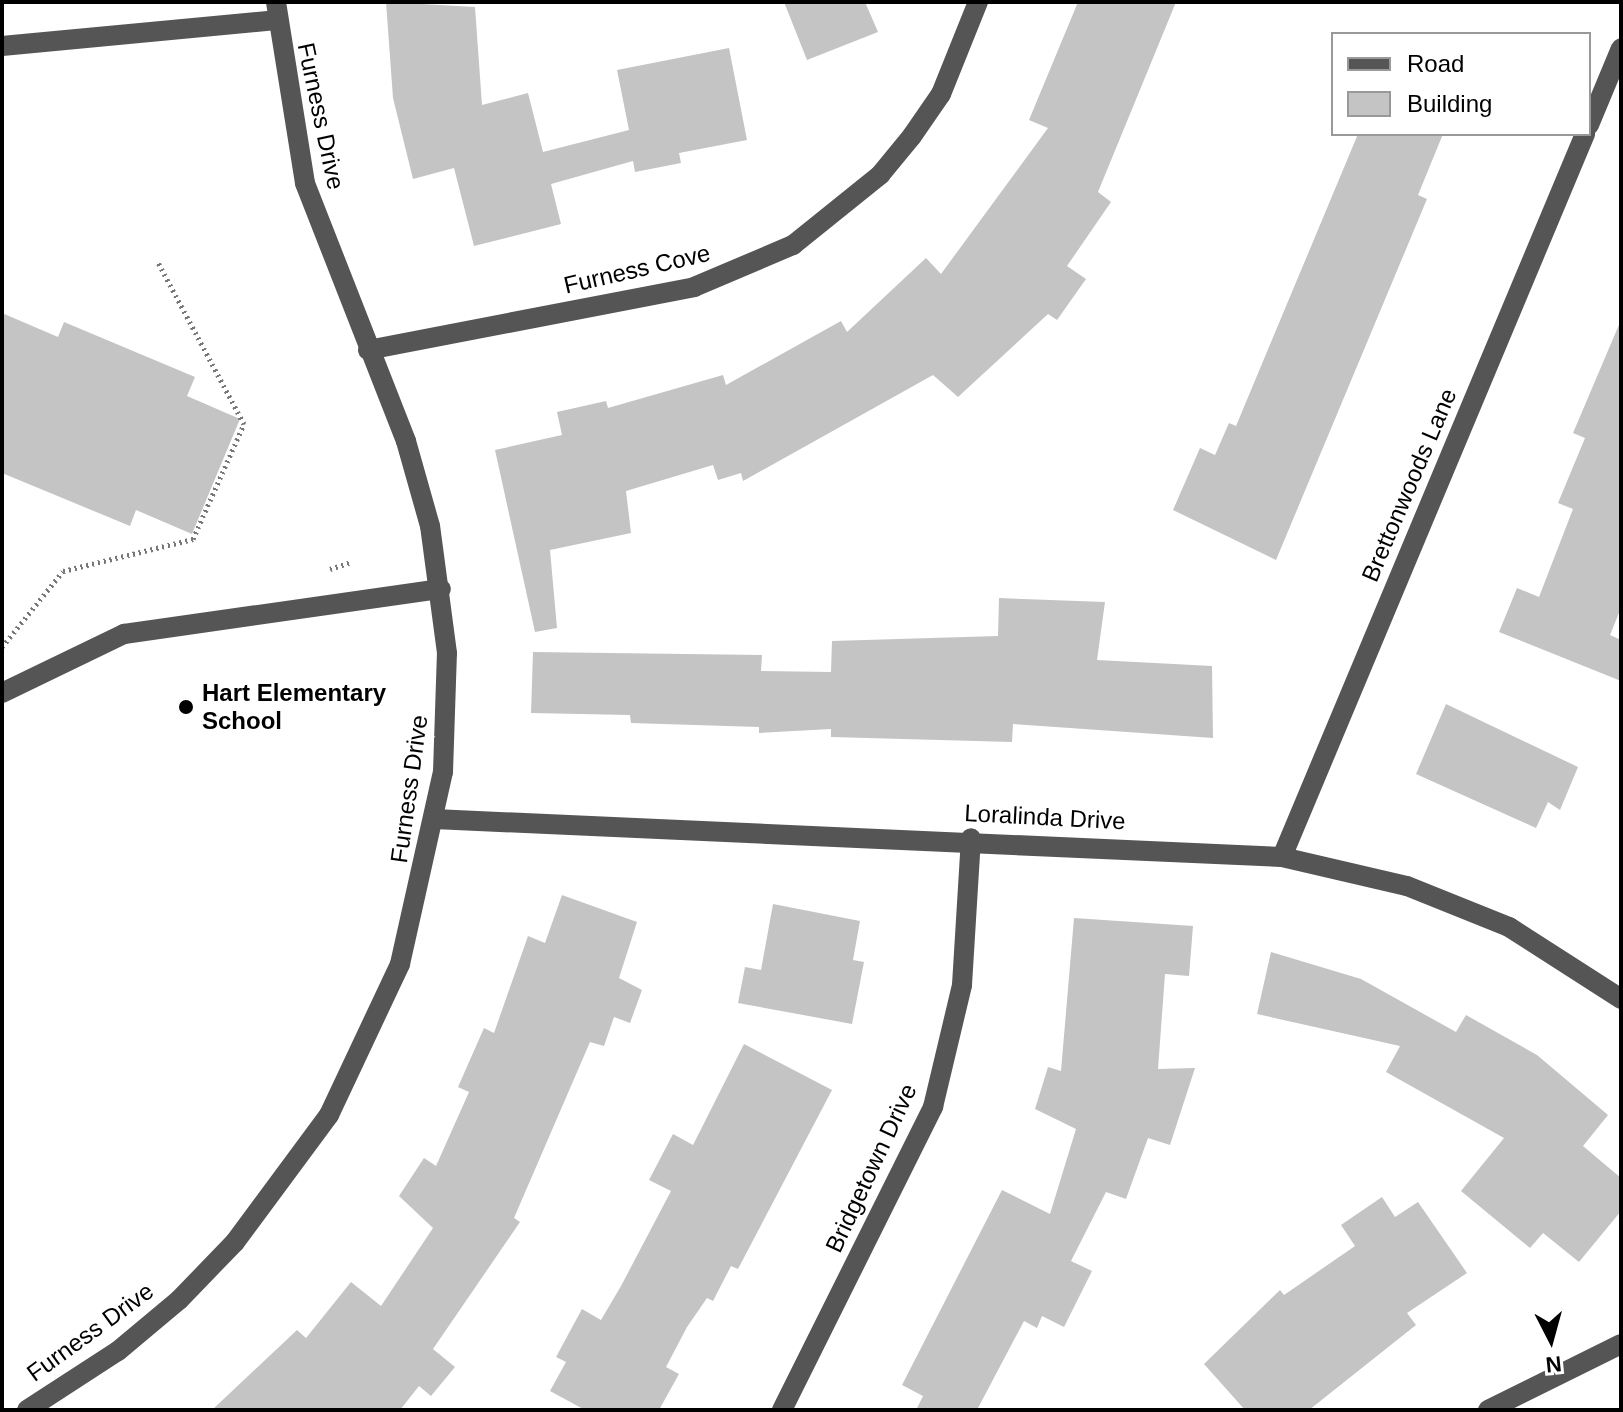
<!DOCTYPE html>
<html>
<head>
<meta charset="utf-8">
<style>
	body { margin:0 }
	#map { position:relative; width:1623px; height:1412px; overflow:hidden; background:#fff; font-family:Helvetica,sans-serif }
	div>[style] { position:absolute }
	.building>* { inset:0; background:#c4c4c4 }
	.path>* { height:5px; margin-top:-2.5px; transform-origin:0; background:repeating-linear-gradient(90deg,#777 0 2px,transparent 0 6px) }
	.minor>* { height:20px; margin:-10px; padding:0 10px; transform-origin:10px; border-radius:10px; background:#555 }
	.dots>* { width:22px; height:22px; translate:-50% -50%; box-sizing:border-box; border:4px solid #fff; border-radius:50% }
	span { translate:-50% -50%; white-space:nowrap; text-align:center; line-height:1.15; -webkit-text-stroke:7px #fff; paint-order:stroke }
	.street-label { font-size:24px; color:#000 }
	.poi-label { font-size:24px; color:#000; font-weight:700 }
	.left { translate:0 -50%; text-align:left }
	.frame { position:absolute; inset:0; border:4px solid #000; pointer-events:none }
	.legend { position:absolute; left:1331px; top:32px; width:260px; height:104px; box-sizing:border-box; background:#fff; border:2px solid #999; margin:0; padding:10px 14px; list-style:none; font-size:24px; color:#000 }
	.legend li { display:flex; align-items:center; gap:16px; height:40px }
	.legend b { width:40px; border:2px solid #999 }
	.north { position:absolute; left:1511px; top:1300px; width:80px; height:80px; -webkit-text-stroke:6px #fff; paint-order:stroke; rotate:174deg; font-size:22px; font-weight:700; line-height:32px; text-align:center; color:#000 }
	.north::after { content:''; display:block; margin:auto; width:28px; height:36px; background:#000; clip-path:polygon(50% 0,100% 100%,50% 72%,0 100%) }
</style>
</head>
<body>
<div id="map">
	<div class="building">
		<i style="clip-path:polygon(386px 2px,475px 7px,482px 105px,528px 93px,543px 152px,629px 130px,617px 70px,729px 48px,747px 140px,679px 153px,681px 163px,635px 172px,633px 161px,551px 184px,561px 224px,474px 246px,454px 168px,413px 179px,393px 98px)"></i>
		<i style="clip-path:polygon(784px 2px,865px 2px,878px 32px,807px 60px)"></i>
		<i style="clip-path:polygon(1078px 2px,1176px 2px,1098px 192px,1111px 202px,1067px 266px,1086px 279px,1057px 320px,1048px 314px,958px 397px,933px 375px,743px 481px,741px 473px,718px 480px,713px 465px,626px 491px,631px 533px,550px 550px,557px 628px,535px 632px,495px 450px,562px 435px,557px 412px,606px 401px,608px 408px,723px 375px,726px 385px,841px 321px,847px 332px,926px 258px,941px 274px,1048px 128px,1029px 120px)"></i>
		<i style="clip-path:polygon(1358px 134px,1443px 134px,1418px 195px,1427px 199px,1276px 560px,1173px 510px,1200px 448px,1215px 455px,1229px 423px,1236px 426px)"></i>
		<i style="clip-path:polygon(2px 313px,58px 337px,64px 322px,195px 377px,187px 396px,240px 419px,192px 534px,136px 510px,130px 526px,2px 473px)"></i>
		<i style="clip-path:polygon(1621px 320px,1621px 608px,1610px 635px,1621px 640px,1621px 681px,1499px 632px,1517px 588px,1539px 597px,1573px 509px,1558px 503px,1585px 438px,1573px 433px)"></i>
		<i style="clip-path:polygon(999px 598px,1105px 602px,1097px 660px,1212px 666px,1213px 738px,1013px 724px,1012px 742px,831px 737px,831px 729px,759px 733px,759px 727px,631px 723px,630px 715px,531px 713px,533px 652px,762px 655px,761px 671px,831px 672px,832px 641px,998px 636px)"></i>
		<i style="clip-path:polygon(1446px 704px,1578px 767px,1560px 810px,1548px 802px,1536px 828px,1416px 774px)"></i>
		<i style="clip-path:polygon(562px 895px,637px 922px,619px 978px,642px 990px,630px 1023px,614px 1017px,604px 1046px,590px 1042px,514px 1218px,520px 1222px,433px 1349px,455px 1367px,431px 1396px,419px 1386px,400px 1410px,212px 1410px,297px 1330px,306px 1338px,351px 1282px,381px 1306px,433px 1228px,399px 1196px,424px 1158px,436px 1166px,469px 1092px,458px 1087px,484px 1028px,494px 1033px,528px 936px,545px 943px)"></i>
		<i style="clip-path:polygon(773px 904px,860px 921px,853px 960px,864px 962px,852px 1024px,738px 1003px,745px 967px,761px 970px)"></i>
		<i style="clip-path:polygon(1074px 918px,1193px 926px,1189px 976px,1165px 974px,1158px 1069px,1195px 1068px,1170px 1145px,1148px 1138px,1126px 1199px,1106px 1192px,1071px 1261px,1092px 1271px,1064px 1327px,1042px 1316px,1037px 1328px,1024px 1321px,977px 1410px,916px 1410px,923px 1396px,902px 1385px,1002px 1190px,1050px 1214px,1076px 1129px,1035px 1109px,1048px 1067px,1061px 1071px)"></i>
		<i style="clip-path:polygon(1271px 952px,1361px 979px,1456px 1032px,1466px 1015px,1537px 1055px,1608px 1115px,1583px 1146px,1621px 1178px,1621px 1211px,1579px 1262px,1543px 1233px,1530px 1248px,1461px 1191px,1504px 1138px,1386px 1072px,1400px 1046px,1257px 1014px)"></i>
		<i style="clip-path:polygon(744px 1044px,832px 1090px,738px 1269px,731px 1266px,713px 1301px,707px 1298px,687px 1327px,666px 1367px,679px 1374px,659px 1410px,585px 1410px,550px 1391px,566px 1362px,556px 1357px,582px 1309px,601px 1320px,621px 1286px,671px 1191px,649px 1180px,673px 1134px,693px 1145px)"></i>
		<i style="clip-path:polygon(1382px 1197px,1395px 1217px,1418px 1202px,1467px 1273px,1407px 1313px,1416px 1325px,1309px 1410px,1245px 1410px,1204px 1364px,1280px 1290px,1284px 1295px,1355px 1246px,1341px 1225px)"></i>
	</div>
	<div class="path">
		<i style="left:330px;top:569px;width:22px;rotate:-18deg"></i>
		<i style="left:2px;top:647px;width:97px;rotate:-51.2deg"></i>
		<i style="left:63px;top:571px;width:134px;rotate:-13.8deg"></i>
		<i style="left:193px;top:539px;width:126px;rotate:-66.1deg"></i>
		<i style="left:244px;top:424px;width:183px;rotate:-118deg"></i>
	</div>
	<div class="minor">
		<i style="left:2px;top:46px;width:275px;rotate:-5.4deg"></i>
		<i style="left:1589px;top:125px;width:83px;rotate:-67.4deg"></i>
		<i style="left:368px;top:350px;width:332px;rotate:-10.9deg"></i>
		<i style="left:694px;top:287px;width:108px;rotate:-23deg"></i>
		<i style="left:793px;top:245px;width:112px;rotate:-38.8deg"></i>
		<i style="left:880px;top:175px;width:50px;rotate:-50.6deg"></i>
		<i style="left:912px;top:136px;width:51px;rotate:-55.4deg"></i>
		<i style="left:941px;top:94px;width:99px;rotate:-68.1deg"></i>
		<i style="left:2px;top:693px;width:136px;rotate:-25.8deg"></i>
		<i style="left:124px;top:634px;width:320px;rotate:-8.1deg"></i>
		<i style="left:434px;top:819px;width:849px;rotate:2.57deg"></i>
		<i style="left:1282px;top:857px;width:128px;rotate:13.1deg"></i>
		<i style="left:1407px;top:886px;width:110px;rotate:21.9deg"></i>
		<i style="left:1509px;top:927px;width:133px;rotate:32.7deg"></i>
		<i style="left:1282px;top:857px;width:784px;rotate:-67.26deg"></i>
		<i style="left:27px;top:1410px;width:108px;rotate:-33deg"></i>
		<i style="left:118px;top:1351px;width:80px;rotate:-39.9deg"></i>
		<i style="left:179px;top:1300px;width:81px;rotate:-46deg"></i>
		<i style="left:235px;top:1242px;width:158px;rotate:-53.5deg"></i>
		<i style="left:329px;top:1115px;width:167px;rotate:-64.8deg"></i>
		<i style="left:400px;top:964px;width:197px;rotate:-77.4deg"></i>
		<i style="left:443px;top:772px;width:119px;rotate:-88.1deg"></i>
		<i style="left:447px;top:653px;width:128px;rotate:-97.6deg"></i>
		<i style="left:430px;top:526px;width:88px;rotate:-105.8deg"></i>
		<i style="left:406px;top:441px;width:277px;rotate:-111.4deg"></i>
		<i style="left:305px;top:183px;width:183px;rotate:-99.1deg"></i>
		<i style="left:782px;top:1410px;width:339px;rotate:-63.5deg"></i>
		<i style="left:933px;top:1107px;width:125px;rotate:-76.6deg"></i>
		<i style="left:962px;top:985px;width:147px;rotate:-86.5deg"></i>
		<i style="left:1488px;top:1410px;width:148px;rotate:-26.4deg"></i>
	</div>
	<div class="dots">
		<i style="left:186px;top:707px;background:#000"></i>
	</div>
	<div class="street-label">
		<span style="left:321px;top:116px;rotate:78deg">Furness Drive</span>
		<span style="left:637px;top:269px;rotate:-13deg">Furness Cove</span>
		<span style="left:1409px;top:485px;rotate:-67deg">Brettonwoods Lane</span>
		<span style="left:409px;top:789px;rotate:-82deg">Furness Drive</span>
		<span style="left:1045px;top:817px;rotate:3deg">Loralinda Drive</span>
		<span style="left:871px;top:1168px;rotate:-65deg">Bridgetown Drive</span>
		<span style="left:90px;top:1332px;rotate:-36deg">Furness Drive</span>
	</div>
	<div class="poi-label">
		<span class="left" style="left:202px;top:707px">Hart Elementary<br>School</span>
	</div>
	<div class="frame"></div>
	<ul class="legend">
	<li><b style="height:10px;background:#555"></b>Road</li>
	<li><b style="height:22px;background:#c4c4c4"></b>Building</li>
	</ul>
	<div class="north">N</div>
</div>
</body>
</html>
